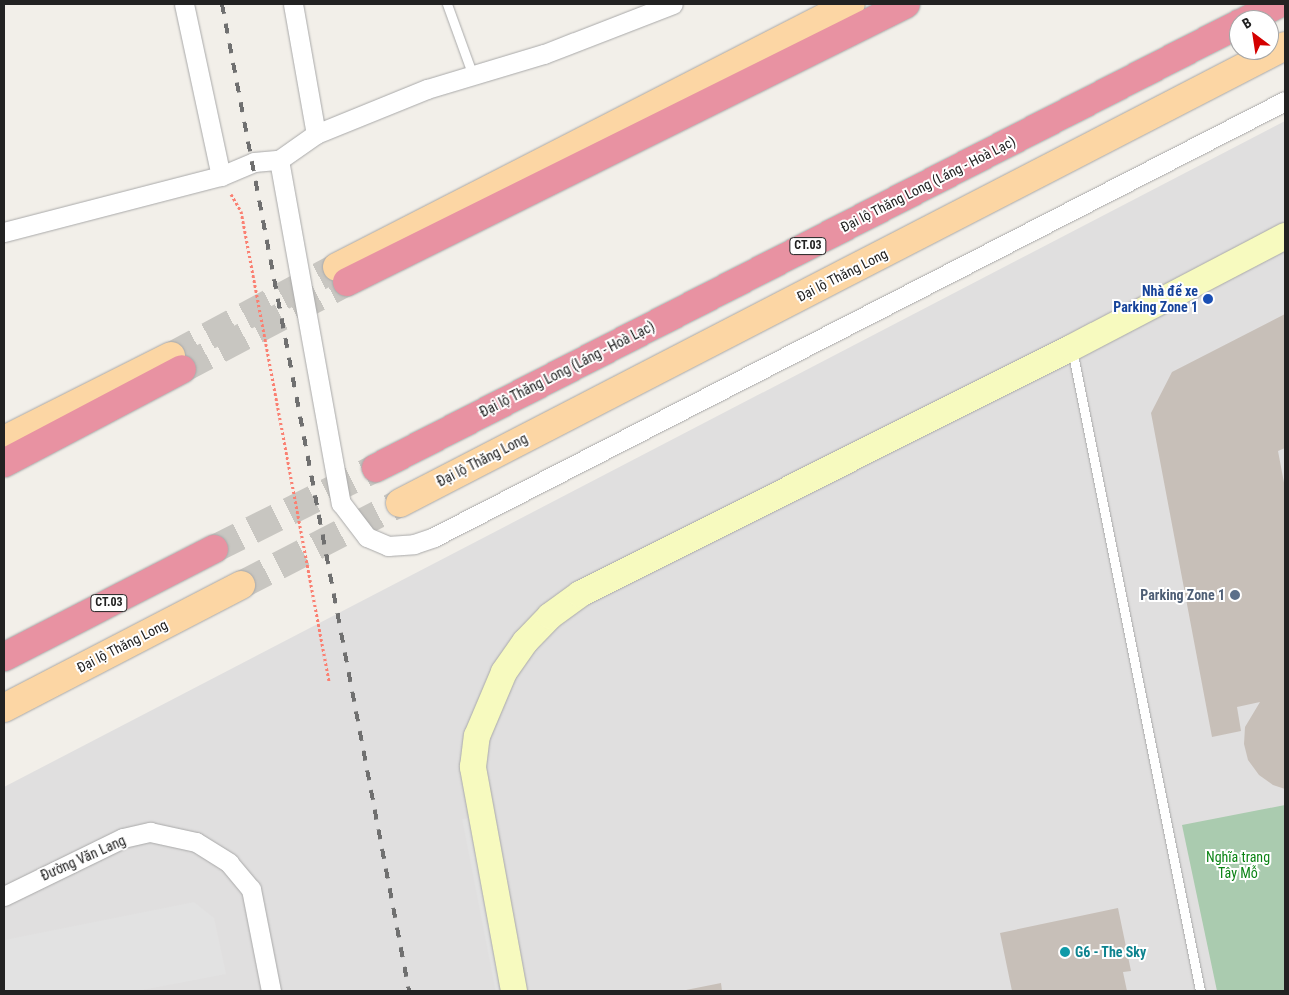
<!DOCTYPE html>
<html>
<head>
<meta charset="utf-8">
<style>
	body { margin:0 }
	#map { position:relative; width:1289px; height:995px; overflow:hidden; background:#f2efe9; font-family:"Roboto Condensed",sans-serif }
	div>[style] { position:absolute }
	.residential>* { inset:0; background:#e0dfdf }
	.cemetery>* { inset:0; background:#aacbaf }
	.parking>* { inset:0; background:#e2e2e2; transform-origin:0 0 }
	.building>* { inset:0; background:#c7bfb8 }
	.primary-tunnel>* { height:28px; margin-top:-14px; transform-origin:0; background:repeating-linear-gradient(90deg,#c8c6c1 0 28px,transparent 0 42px) }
	.highway-tunnel>* { height:28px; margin-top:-14px; transform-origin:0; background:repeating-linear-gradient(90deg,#c8c6c1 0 28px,transparent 0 42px) }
	.path>* { height:3px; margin-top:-1.5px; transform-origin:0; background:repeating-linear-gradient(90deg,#fa8072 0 2.5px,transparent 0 5px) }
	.roads { filter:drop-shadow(0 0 1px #a9a9a9) drop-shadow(0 0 1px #a9a9a9) }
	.lane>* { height:9px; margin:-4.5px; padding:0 4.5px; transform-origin:4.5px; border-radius:4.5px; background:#fff }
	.street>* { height:19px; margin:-9.5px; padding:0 9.5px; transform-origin:9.5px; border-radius:9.5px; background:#fff }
	.secondary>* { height:26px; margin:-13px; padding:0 13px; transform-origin:13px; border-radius:13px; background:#f7fabf }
	.primary>* { height:28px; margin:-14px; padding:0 14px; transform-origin:14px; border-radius:14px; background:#fcd6a4 }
	.highway>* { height:28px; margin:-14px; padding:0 14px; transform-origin:14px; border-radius:14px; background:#e892a2 }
	.rail>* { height:4px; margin-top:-2px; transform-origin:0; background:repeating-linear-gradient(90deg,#707070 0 10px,transparent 0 20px) }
	.dots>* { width:14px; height:14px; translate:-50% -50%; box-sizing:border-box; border:2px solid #fff; border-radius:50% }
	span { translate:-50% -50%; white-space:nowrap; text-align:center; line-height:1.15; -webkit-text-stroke:4px #fff; paint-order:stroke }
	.shield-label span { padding:1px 4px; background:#fff; border:1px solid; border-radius:4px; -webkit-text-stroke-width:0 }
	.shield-label { font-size:12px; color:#222; font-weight:700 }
	.street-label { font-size:14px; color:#222 }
	.transit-label { font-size:14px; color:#164399; font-weight:700 }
	.right { translate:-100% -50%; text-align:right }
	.service-label { font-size:14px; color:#4e5e75; font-weight:700 }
	.park-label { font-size:14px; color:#0c8416 }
	.culture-label { font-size:14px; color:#0d838f; font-weight:700 }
	.left { translate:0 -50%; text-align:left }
	.frame { position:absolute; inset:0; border:5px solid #222; pointer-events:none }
	.north { position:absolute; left:1229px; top:10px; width:50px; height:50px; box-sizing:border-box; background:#fff; border:1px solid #a7a7a7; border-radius:50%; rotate:329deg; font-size:14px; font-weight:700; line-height:20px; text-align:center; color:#222 }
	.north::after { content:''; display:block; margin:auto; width:18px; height:22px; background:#d40000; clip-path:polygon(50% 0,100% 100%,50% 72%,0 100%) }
</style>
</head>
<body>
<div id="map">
	<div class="residential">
		<i style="clip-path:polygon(1285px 121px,1285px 991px,4px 991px,4px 787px)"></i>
	</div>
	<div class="cemetery">
		<i style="clip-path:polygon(1285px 805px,1285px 991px,1217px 991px,1182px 825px)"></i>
	</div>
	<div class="parking">
		<i style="left:474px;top:817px;width:177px;height:12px;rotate:79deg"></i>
		<i style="clip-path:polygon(194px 902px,214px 918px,226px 974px,137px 991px,4px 991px,4px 940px)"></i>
	</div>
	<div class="building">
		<i style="clip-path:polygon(1285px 314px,1285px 448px,1278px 451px,1285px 488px,1285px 789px,1273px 785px,1259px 775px,1248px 760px,1244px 744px,1245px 727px,1260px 702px,1237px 707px,1241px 731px,1212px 737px,1151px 413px,1172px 372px)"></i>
		<i style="clip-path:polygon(1118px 908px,1131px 971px,1123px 972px,1127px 991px,1012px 991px,1000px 933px)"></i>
		<i style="clip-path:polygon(721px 983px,722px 991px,686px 991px,686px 990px)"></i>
	</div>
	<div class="primary-tunnel">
		<i style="left:171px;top:356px;width:188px;rotate:-28.2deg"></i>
		<i style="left:241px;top:585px;width:179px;rotate:-27.3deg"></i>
	</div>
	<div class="highway-tunnel">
		<i style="left:182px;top:369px;width:187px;rotate:-27.8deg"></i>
		<i style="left:214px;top:549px;width:181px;rotate:-26.6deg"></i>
	</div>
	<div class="path">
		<i style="left:231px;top:194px;width:20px;rotate:60deg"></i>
		<i style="left:241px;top:211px;width:478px;rotate:79.4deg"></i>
	</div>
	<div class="roads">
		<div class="lane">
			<i style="left:447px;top:4px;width:77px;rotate:70.1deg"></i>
			<i style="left:1072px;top:349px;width:655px;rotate:78.72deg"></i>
		</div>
		<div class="street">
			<i style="left:184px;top:4px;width:176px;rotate:77.9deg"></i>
			<i style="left:293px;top:4px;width:132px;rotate:80deg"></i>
			<i style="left:279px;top:160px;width:349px;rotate:79.8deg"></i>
			<i style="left:341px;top:503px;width:43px;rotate:52.6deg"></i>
			<i style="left:367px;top:537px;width:23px;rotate:23deg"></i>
			<i style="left:388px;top:546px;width:26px;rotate:-4deg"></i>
			<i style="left:414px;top:544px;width:21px;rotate:-19deg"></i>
			<i style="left:434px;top:537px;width:956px;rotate:-27.13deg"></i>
			<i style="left:4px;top:232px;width:224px;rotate:-14.5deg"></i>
			<i style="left:221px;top:176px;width:36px;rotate:-23deg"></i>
			<i style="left:254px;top:162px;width:25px;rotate:-5deg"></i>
			<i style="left:279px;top:160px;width:45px;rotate:-35.1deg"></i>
			<i style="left:316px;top:134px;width:120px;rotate:-22.1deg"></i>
			<i style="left:427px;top:89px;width:122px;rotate:-16.7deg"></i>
			<i style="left:544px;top:54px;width:138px;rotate:-21.2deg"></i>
			<i style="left:4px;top:896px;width:132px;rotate:-26deg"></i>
			<i style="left:123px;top:838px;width:28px;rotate:-13deg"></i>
			<i style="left:150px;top:832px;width:47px;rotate:12.3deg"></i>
			<i style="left:196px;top:842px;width:39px;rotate:32deg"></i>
			<i style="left:229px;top:863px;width:34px;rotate:50deg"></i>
			<i style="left:251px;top:889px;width:104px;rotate:78.9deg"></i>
		</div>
		<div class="secondary">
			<i style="left:514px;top:991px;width:228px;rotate:-100.4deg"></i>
			<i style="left:473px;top:767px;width:31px;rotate:-83deg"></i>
			<i style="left:477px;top:736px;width:69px;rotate:-67.1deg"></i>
			<i style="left:504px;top:672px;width:37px;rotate:-55deg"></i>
			<i style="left:525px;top:642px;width:36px;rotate:-46deg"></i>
			<i style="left:550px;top:616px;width:37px;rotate:-36deg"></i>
			<i style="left:580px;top:594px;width:549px;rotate:-26.61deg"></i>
			<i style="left:1071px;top:348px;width:242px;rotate:-27.6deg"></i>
		</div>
		<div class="primary">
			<i style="left:337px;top:267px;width:577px;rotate:-27.1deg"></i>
			<i style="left:4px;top:440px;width:187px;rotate:-26.7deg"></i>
			<i style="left:400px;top:503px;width:996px;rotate:-27.31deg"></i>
			<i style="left:4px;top:708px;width:267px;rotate:-27.4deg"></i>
		</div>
		<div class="highway">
			<i style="left:1247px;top:20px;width:36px;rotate:-27deg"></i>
			<i style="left:347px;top:282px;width:624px;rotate:-26.44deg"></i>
			<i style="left:4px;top:463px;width:201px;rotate:-27.8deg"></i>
			<i style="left:376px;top:468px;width:971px;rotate:-27.23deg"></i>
			<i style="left:4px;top:657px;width:236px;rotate:-27.2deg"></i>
		</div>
	</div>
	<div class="rail">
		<i style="left:222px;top:4px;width:1005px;rotate:79.27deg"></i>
	</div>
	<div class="dots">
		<i style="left:1208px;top:299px;background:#1a4fb4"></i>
		<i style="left:1235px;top:595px;background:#5c6f8a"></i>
		<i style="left:1065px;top:952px;background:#0f9aa8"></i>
	</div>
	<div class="shield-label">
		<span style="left:808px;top:246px">CT.03</span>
		<span style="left:109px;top:603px">CT.03</span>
	</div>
	<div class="street-label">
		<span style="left:928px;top:184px;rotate:-27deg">Đại lộ Thăng Long (Láng - Hoà Lạc)</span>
		<span style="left:842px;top:275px;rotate:-27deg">Đại lộ Thăng Long</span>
		<span style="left:567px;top:369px;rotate:-27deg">Đại lộ Thăng Long (Láng - Hoà Lạc)</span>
		<span style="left:482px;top:460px;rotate:-27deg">Đại lộ Thăng Long</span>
		<span style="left:122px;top:646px;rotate:-27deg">Đại lộ Thăng Long</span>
		<span style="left:83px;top:858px;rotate:-24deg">Đường Văn Lang</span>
	</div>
	<div class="transit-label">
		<span class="right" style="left:1198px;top:299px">Nhà để xe<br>Parking Zone 1</span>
	</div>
	<div class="service-label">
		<span class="right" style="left:1225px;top:595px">Parking Zone 1</span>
	</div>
	<div class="park-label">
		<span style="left:1238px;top:865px">Nghĩa trang<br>Tây Mỗ</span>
	</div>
	<div class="culture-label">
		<span class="left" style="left:1075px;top:952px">G6 - The Sky</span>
	</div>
	<div class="frame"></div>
	<div class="north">B</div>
</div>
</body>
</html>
